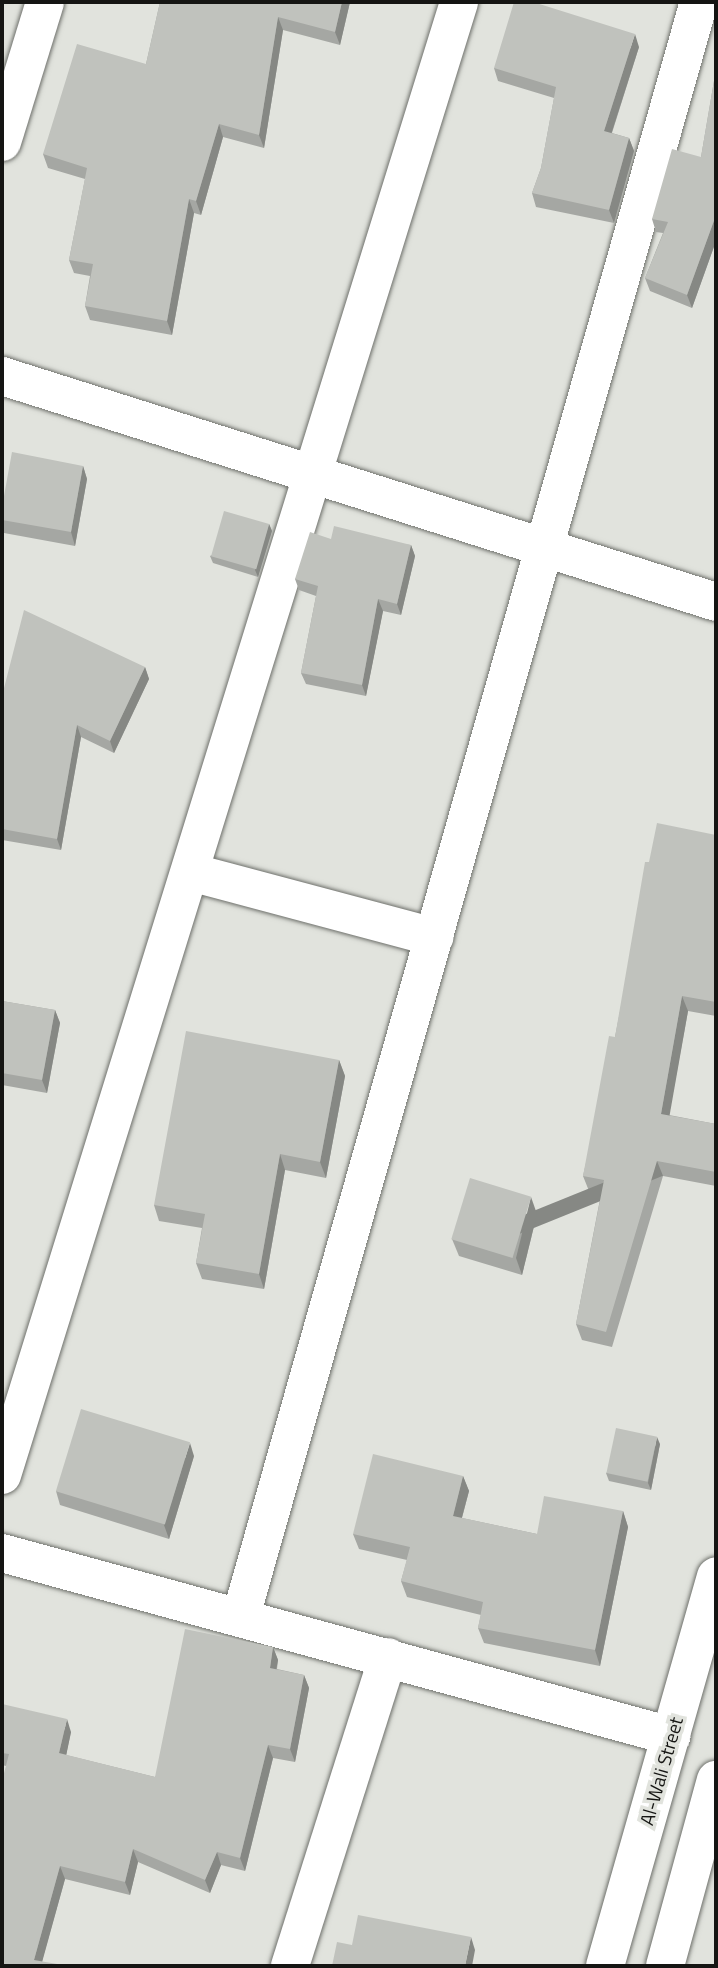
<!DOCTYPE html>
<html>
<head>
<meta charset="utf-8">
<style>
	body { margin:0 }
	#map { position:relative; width:718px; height:1968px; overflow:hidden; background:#e1e3dd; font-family:"Titillium Web",sans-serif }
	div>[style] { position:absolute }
	.roads { filter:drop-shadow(0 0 2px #6e706b) drop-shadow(0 0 2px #6e706b) }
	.minor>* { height:38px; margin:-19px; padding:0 19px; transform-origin:19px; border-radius:19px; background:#fff }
	.wall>* { inset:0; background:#a5a7a3 }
	.shaded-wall>* { inset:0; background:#868884; transform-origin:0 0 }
	.building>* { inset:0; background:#c0c2bd; transform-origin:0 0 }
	span { translate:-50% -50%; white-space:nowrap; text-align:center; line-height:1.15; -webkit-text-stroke:7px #e1e3dd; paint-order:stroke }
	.street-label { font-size:19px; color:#151513 }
	.frame { position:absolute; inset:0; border:4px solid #151513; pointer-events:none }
</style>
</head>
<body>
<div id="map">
	<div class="roads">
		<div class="minor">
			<i style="left:2px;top:142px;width:146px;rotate:-72.9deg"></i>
			<i style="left:2px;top:376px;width:749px;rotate:17.56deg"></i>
			<i style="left:190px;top:872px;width:253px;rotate:14.9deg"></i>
			<i style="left:2px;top:1475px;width:1542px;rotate:-72.76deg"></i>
			<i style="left:2px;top:1553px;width:694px;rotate:15.3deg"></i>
			<i style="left:241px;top:1616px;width:1678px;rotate:-74.16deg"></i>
			<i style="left:290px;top:1966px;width:324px;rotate:-72.4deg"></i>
			<i style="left:605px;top:1966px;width:405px;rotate:-74.1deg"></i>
			<i style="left:665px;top:1966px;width:193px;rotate:-74.7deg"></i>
		</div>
	</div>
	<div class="wall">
		<i style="clip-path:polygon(160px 2px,350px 2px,340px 45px,283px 30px,264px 148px,223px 137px,201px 215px,194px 213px,172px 335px,90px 320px,85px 306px,90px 276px,74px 273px,69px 260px,85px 179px,48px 168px,43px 154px,146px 64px)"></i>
		<i style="clip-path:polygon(639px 47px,612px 133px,629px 138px,634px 151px,614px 223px,536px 207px,532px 193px,541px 168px,554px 98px,498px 81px,494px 68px)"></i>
		<i style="clip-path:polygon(716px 69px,716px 241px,692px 308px,650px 291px,645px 278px,663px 233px,656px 232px,652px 219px,701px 157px)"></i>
		<i style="clip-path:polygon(83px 466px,87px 479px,75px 546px,4px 533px,2px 527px,2px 507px)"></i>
		<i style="clip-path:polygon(269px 524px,272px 531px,258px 577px,213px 563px,210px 556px)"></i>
		<i style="clip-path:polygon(331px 539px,411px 545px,415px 556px,401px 615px,383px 611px,366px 696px,306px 684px,301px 673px,316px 596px,299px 590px,295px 579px)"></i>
		<i style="clip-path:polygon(145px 667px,149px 679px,114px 753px,81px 737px,61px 850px,2px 840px,2px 696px)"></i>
		<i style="clip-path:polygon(716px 835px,716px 1016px,688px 1011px,669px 1115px,716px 1124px,716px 1186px,663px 1176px,612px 1347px,582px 1340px,576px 1324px,601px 1194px,589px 1191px,583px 1176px,615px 1037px,649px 862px)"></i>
		<i style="clip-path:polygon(2px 1001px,55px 1010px,60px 1023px,47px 1093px,2px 1085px)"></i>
		<i style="clip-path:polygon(339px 1060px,345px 1076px,326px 1178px,285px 1170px,264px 1289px,202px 1279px,196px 1263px,202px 1228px,159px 1221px,154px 1205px)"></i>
		<i style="clip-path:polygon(537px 1214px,522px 1275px,459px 1256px,452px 1239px)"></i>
		<i style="clip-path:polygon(660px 1444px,651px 1490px,609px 1481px,606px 1473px)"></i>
		<i style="clip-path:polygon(194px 1456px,169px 1539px,60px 1505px,56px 1491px)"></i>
		<i style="clip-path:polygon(463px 1476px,469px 1491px,462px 1518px,537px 1534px,623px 1511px,628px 1527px,600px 1666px,484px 1643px,478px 1628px,481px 1615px,407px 1597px,401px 1581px,407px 1560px,359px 1549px,353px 1534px)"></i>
		<i style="clip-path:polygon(273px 1647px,278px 1660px,277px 1669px,304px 1675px,309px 1688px,295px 1762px,273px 1758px,245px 1871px,221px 1865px,210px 1893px,138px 1862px,130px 1895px,65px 1879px,42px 1961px,2px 1966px,6px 1766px,2px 1765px,2px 1704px,71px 1732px,66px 1755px,155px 1777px)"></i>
	</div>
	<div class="shaded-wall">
		<i style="clip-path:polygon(342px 2px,350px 2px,340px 45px,335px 32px)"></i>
		<i style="clip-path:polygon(278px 17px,283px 30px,264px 148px,259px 135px)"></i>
		<i style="clip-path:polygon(635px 34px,639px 47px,608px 144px,604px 131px)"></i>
		<i style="clip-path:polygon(219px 124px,223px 137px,201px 215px,196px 201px)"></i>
		<i style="clip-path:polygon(629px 138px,634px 151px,614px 223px,609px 210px)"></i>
		<i style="clip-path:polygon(189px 199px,194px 213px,172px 335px,167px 321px)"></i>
		<i style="clip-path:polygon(716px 215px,716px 241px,692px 308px,687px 295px)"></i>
		<i style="clip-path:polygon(83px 466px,87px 479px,75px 546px,71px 532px)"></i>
		<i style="clip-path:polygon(269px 524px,272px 531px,258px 577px,255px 570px)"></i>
		<i style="clip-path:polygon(411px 545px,415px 556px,401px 615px,397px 604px)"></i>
		<i style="clip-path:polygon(378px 599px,383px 611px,366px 696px,362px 685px)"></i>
		<i style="clip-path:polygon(145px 667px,149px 679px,114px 753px,110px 741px)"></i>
		<i style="clip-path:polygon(77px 725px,81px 737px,61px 850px,57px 839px)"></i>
		<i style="clip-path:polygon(682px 996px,688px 1011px,667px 1130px,661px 1114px)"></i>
		<i style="clip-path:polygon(55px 1010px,60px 1023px,47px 1093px,42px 1080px)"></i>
		<i style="clip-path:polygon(339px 1060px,345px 1076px,326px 1178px,320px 1162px)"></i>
		<i style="clip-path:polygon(280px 1154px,285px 1170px,264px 1289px,259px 1274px)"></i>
		<i style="left:657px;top:1161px;width:16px;height:178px;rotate:68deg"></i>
		<i style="clip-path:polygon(531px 1197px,537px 1214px,522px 1275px,516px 1258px)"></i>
		<i style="clip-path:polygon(657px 1437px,660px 1444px,651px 1490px,648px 1483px)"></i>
		<i style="clip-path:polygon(190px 1443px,194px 1456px,169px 1539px,164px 1525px)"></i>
		<i style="clip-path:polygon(463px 1476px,469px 1491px,458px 1532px,453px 1516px)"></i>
		<i style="clip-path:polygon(623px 1511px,628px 1527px,600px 1666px,595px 1650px)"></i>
		<i style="clip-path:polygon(273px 1647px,278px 1660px,274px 1681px,270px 1668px)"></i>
		<i style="clip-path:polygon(304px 1675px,309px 1688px,295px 1762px,290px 1749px)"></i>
		<i style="clip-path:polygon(67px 1719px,71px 1732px,64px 1766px,59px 1753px)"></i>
		<i style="clip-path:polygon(268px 1745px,273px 1758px,245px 1871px,240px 1858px)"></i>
		<i style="clip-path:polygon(133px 1849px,138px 1862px,130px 1895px,125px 1882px)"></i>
		<i style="clip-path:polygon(217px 1852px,221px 1865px,210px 1893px,205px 1880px)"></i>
		<i style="clip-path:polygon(60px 1866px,65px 1879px,41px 1966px,34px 1960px)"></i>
		<i style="clip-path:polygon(471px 1937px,475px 1950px,472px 1966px,465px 1966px)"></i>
	</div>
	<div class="building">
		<i style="clip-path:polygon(160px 2px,342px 2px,335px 32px,278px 17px,259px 135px,219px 124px,196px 201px,189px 199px,167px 321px,85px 306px,93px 264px,69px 260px,87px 168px,43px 154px,77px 44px,146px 64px)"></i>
		<i style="clip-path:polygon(514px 2px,533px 2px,635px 34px,604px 131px,629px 138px,609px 210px,532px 193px,541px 168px,556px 87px,494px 68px)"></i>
		<i style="clip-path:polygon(716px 69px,716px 215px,687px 295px,645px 278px,668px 222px,652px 219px,672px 149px,701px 157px)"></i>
		<i style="clip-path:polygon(12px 452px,83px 466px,71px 532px,2px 520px,2px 507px)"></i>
		<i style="left:224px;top:511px;width:47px;height:47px;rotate:16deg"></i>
		<i style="clip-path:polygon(334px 526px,411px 545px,397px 604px,378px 599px,362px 685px,301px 673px,318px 586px,295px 579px,310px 532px,331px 539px)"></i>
		<i style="clip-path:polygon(24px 610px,145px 667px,110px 741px,77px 725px,57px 839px,2px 829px,2px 696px)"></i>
		<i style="clip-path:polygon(657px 823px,716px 835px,716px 1002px,682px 996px,661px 1114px,716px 1124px,716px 1172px,657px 1161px,606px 1332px,576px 1324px,604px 1180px,583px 1176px,609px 1036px,615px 1037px,645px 862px,649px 862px)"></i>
		<i style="clip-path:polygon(2px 1001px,55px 1010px,42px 1080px,2px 1073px)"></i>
		<i style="clip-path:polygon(186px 1031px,339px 1060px,320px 1162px,280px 1154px,259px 1274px,196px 1263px,205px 1214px,154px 1205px)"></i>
		<i style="left:470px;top:1178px;width:64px;height:64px;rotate:17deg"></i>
		<i style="left:81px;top:1409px;width:114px;height:86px;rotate:17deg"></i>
		<i style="left:616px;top:1428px;width:42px;height:46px;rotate:12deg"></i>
		<i style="clip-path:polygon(373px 1454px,463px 1476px,453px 1516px,537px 1534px,544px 1496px,623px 1511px,595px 1650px,478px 1628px,483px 1602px,401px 1581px,410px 1547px,353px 1534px)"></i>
		<i style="clip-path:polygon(185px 1629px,273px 1647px,270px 1668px,304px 1675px,290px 1749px,268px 1745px,240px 1858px,217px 1852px,205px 1880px,133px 1849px,125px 1882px,60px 1866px,34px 1960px,63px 1965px,63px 1966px,2px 1966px,2px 1781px,9px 1754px,2px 1753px,2px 1704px,67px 1719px,59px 1753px,155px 1777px)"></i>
		<i style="clip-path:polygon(358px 1915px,471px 1937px,465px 1966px,332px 1966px,337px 1942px,352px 1945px)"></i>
	</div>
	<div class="street-label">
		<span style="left:661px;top:1771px;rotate:-74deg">Al-Wali Street</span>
	</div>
	<div class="frame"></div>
</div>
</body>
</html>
